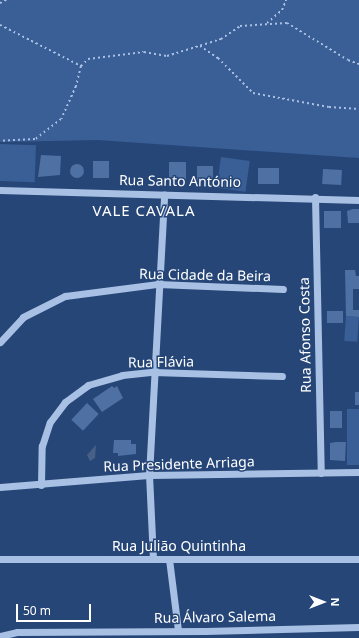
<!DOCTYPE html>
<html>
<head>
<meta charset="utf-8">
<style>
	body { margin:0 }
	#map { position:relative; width:359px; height:638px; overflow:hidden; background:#264678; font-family:"Noto Sans",sans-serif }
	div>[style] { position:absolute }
	.green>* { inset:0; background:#395f96; transform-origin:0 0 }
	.water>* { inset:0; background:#486085 }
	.building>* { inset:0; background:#4e70a2; transform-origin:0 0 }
	.round { border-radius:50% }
	.path>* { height:2px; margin-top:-1px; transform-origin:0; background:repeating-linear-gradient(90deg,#a8c0e3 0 2px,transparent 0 5px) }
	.minor>* { height:7px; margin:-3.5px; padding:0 3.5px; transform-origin:3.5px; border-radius:3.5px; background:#a8c0e3 }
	span { translate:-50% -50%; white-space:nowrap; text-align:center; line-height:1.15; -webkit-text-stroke:3px #264678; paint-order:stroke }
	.street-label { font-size:14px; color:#fff }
	.neighbourhood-label { font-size:15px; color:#fff; letter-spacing:1px }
	.north { position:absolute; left:303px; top:582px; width:40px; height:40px; -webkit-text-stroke:3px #264678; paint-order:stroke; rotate:90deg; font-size:11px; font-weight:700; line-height:16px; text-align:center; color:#fff }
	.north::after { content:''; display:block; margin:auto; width:14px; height:18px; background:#fff; clip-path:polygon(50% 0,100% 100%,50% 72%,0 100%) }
	.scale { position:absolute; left:16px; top:604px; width:75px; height:18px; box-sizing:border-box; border:2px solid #fff; border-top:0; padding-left:5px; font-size:12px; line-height:14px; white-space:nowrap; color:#fff; -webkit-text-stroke:3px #264678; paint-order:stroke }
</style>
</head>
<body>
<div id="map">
	<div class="green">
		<i style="clip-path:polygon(0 0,359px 0,359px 158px,98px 140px,0 142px)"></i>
		<i style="left:0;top:144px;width:36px;height:37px;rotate:2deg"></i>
		<i style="left:221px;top:157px;width:29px;height:31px;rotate:8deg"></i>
		<i style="left:346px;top:316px;width:13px;height:25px;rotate:4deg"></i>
		<i style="left:347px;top:409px;width:12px;height:56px"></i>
	</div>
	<div class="water">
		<i style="clip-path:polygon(96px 445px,95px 458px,90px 461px,87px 455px)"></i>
	</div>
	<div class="building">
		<i style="clip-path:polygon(41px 155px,61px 156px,60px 175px,38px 177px)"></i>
		<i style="left:93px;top:161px;width:16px;height:17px"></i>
		<i style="left:169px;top:162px;width:17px;height:18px"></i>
		<i class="round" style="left:70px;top:164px;width:14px;height:14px"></i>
		<i style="left:197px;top:166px;width:16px;height:15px"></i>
		<i style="left:258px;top:168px;width:21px;height:16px"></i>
		<i style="left:323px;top:169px;width:19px;height:15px;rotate:3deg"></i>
		<i style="clip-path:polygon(353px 209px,359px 209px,359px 223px,348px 223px,347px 211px)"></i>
		<i style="left:324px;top:211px;width:17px;height:17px"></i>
		<i style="clip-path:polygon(345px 270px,355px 270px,356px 276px,359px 276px,359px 289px,353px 289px,353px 310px,359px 310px,359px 317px,346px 316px)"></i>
		<i style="left:327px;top:311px;width:16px;height:12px"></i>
		<i style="clip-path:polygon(112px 386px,114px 388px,117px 386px,123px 398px,102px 412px,93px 399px)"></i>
		<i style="left:355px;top:392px;width:4px;height:13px"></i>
		<i style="left:87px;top:403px;width:16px;height:23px;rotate:43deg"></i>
		<i style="left:330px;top:411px;width:12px;height:17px"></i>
		<i style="clip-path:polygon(114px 440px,131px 440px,131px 444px,136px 444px,136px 454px,118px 456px,118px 453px,113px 453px)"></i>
		<i style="clip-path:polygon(336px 442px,346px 442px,345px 461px,330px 460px,330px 443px)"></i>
	</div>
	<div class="path">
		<i style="left:0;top:3px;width:7px;rotate:-27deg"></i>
		<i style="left:267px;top:23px;width:20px;rotate:-41deg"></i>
		<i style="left:282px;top:10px;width:11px;rotate:-68deg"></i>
		<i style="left:0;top:25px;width:91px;rotate:26.8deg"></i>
		<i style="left:81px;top:66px;width:21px;rotate:104deg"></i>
		<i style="left:76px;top:86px;width:36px;rotate:114deg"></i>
		<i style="left:61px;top:119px;width:33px;rotate:142deg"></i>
		<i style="left:35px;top:139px;width:35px;rotate:177deg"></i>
		<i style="left:200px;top:46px;width:22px;rotate:34deg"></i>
		<i style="left:218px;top:58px;width:49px;rotate:45deg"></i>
		<i style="left:253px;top:93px;width:77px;rotate:10.4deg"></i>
		<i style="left:329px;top:107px;width:30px;rotate:4deg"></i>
		<i style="left:81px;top:66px;width:10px;rotate:-45deg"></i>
		<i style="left:88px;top:59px;width:56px;rotate:-7.1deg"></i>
		<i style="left:144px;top:52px;width:23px;rotate:10deg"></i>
		<i style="left:167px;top:56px;width:57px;rotate:-17.5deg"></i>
		<i style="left:221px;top:39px;width:23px;rotate:-34deg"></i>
		<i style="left:240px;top:26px;width:47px;rotate:-3.7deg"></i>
		<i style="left:287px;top:23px;width:71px;rotate:31.2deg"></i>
		<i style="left:348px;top:60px;width:12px;rotate:20deg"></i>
	</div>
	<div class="minor">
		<i style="left:0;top:190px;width:359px;rotate:1.6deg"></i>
		<i style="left:315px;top:197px;width:276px;rotate:88.8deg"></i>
		<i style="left:0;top:342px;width:34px;rotate:-47deg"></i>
		<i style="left:23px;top:317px;width:47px;rotate:-26.6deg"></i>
		<i style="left:65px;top:296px;width:94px;rotate:-7.4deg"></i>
		<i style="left:158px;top:284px;width:125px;rotate:2.3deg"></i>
		<i style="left:41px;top:485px;width:39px;rotate:-89deg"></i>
		<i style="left:42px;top:446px;width:25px;rotate:-72deg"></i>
		<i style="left:50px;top:422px;width:25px;rotate:-53deg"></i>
		<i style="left:65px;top:402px;width:29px;rotate:-36deg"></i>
		<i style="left:88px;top:385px;width:35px;rotate:-16deg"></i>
		<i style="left:122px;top:375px;width:31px;rotate:-6deg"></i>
		<i style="left:153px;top:372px;width:129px;rotate:1.8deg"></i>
		<i style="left:0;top:487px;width:149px;rotate:-4.6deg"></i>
		<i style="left:149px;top:475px;width:210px;rotate:-0.8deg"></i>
		<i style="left:0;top:559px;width:359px"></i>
		<i style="left:153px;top:559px;width:84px;rotate:-92.7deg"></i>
		<i style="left:149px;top:475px;width:281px;rotate:-86.9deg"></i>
		<i style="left:169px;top:559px;width:72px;rotate:82.8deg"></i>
		<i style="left:0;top:636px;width:17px;rotate:-13deg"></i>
		<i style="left:17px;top:632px;width:188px;rotate:-0.3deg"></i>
		<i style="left:205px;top:631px;width:154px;rotate:-1.5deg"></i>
	</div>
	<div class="street-label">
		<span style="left:180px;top:181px;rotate:1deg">Rua Santo António</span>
		<span style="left:205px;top:275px;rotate:1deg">Rua Cidade da Beira</span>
		<span style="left:305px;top:335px;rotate:-91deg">Rua Afonso Costa</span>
		<span style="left:161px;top:362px;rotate:-1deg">Rua Flávia</span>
		<span style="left:179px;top:464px;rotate:-2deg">Rua Presidente Arriaga</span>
		<span style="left:179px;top:546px">Rua Julião Quintinha</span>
		<span style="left:215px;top:617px;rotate:-1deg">Rua Álvaro Salema</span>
	</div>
	<div class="neighbourhood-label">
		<span style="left:144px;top:211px">VALE CAVALA</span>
	</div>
	<div class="north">N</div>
	<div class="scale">50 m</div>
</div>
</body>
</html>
